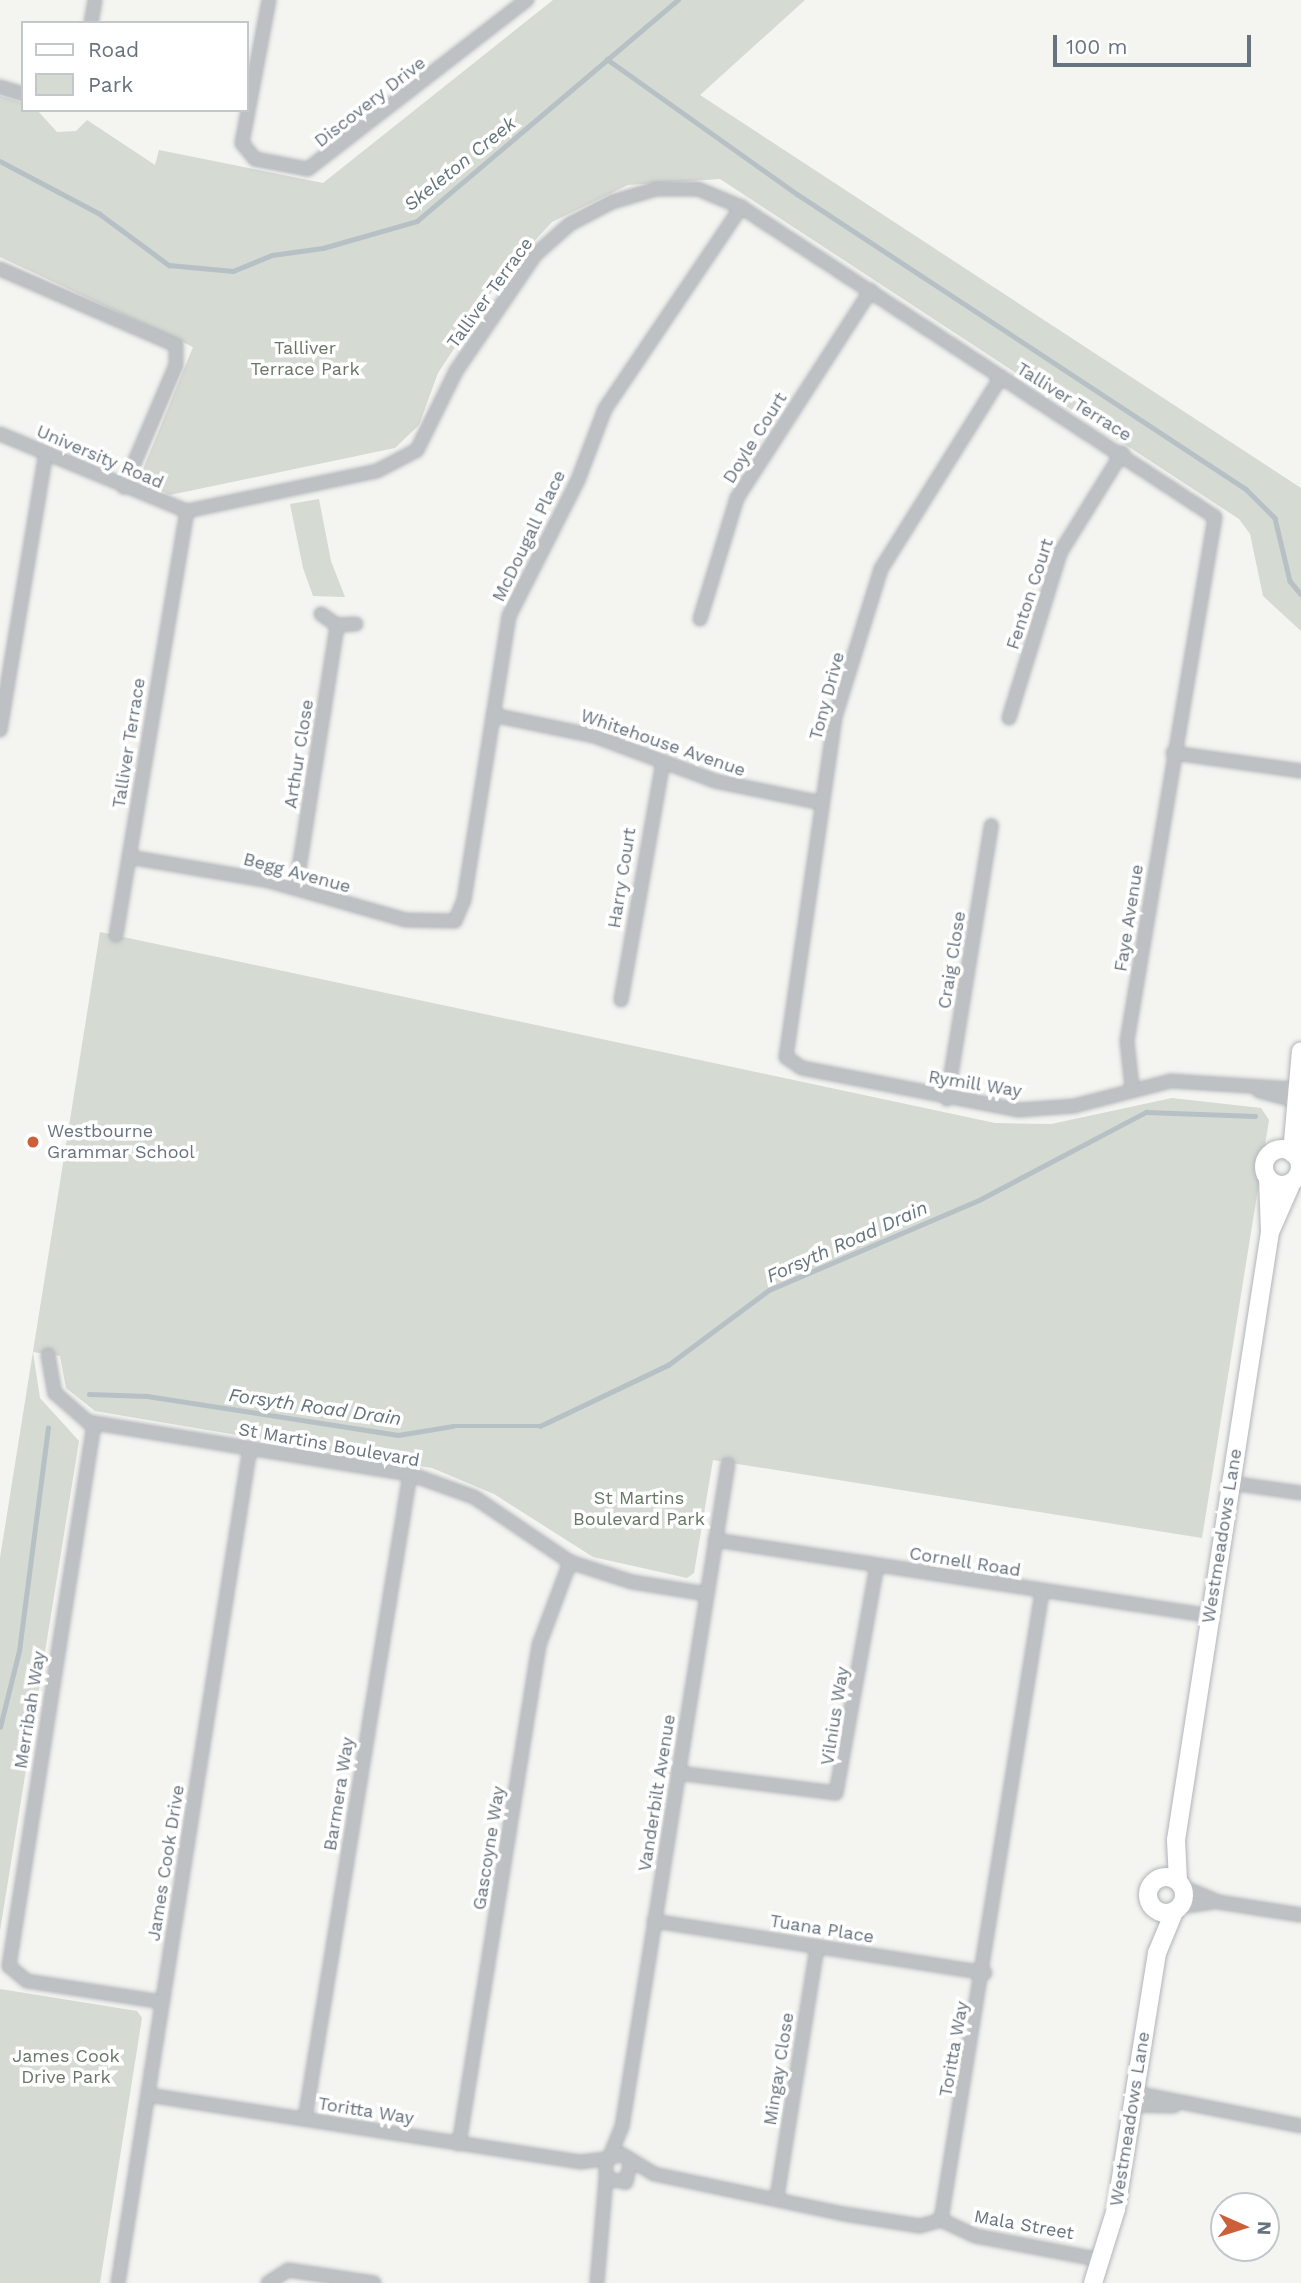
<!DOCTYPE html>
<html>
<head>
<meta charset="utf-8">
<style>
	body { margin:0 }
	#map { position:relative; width:1301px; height:2283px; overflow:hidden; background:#f4f4f1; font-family:"Work Sans",sans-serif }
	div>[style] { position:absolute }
	.green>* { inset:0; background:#d5dad3 }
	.stream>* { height:4.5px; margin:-2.25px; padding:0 2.25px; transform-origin:2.25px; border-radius:2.25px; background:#b7c0c4 }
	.roads { filter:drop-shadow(0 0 2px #b1b5b9) drop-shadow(0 0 2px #b1b5b9) }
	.street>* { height:12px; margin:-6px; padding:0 6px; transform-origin:6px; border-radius:6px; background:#bec1c4 }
	.secondary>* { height:18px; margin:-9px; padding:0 9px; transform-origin:9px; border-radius:9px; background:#fff }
	.secondary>.ring { margin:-9px; padding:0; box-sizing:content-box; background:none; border:18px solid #fff; border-radius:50% }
	.dots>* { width:19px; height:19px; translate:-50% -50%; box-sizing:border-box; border:4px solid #fff; border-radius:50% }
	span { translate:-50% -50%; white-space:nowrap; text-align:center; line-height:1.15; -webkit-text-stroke:7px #fff; paint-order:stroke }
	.street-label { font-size:18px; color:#67737e }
	.park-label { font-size:18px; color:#687665 }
	.poi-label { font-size:18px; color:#67737e }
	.left { translate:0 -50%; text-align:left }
	.water-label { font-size:19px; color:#63747b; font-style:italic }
	.legend { position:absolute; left:21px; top:21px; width:228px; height:91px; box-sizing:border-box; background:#fff; border:2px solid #c2c7cb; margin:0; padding:9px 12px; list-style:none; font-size:21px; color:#67737e }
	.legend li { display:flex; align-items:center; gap:14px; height:35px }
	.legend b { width:35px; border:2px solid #c2c7cb }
	.north { position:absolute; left:1210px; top:2192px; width:70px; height:70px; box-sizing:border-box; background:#fff; border:2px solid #c2c7cb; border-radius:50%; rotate:93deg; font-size:19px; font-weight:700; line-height:28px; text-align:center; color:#67737e }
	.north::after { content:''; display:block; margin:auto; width:24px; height:32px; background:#cc5f3a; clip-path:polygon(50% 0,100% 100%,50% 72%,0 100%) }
	.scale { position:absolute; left:1053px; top:35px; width:198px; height:32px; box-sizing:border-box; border:4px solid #67737e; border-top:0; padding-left:9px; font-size:21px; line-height:24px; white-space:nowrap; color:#67737e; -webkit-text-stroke:5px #fff; paint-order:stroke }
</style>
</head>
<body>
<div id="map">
	<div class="green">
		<i style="clip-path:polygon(553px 0,805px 0,700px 95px,1301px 488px,1301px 631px,1263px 596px,1250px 534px,1239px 519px,720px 179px,628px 185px,552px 222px,502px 276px,438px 373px,419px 425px,395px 448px,170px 495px,144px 482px,141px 474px,193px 347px,0 257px,0 96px,23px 103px,23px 110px,37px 110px,57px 132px,76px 131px,87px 120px,155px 165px,159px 150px,323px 183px)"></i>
		<i style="clip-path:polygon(319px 499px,331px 561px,345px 597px,313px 596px,303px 568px,290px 504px)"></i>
		<i style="clip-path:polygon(100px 932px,995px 1123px,1051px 1124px,1172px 1098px,1261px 1108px,1269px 1120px,1202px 1538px,713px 1460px,694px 1573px,687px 1578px,593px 1557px,494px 1494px,432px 1468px,95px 1411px,66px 1388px,60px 1356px,33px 1352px,40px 1398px,79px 1441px,0 1931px,0 1558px)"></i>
		<i style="clip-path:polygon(0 1989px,137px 2011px,142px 2018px,100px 2283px,0 2283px)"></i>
	</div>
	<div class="stream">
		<i style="left:607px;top:59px;width:233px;rotate:35.4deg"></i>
		<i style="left:797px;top:194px;width:537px;rotate:33.31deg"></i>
		<i style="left:1246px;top:489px;width:41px;rotate:45deg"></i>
		<i style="left:1275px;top:518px;width:65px;rotate:76.6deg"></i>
		<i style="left:1290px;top:581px;width:17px;rotate:50deg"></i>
		<i style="left:0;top:161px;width:113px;rotate:27.9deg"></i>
		<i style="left:100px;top:214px;width:86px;rotate:36.5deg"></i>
		<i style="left:169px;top:265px;width:64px;rotate:5.4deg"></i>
		<i style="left:233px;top:271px;width:42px;rotate:-22.3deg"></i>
		<i style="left:272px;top:255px;width:51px;rotate:-7.8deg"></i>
		<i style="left:323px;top:248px;width:98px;rotate:-16deg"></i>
		<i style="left:417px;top:221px;width:342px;rotate:-40.3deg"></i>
		<i style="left:89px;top:1394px;width:58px;rotate:2deg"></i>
		<i style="left:147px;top:1396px;width:254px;rotate:8.8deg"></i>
		<i style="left:398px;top:1435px;width:56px;rotate:-9.3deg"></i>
		<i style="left:453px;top:1426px;width:87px"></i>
		<i style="left:540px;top:1426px;width:142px;rotate:-25.5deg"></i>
		<i style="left:668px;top:1365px;width:126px;rotate:-36.6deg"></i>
		<i style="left:769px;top:1290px;width:228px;rotate:-23.2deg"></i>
		<i style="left:979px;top:1200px;width:189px;rotate:-27.8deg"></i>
		<i style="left:1146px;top:1112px;width:109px;rotate:2.1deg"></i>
		<i style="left:0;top:1727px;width:78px;rotate:-76deg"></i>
		<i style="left:19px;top:1651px;width:225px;rotate:-82.6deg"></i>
	</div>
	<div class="roads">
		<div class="street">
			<i style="left:269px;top:0;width:146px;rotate:100.7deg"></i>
			<i style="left:242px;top:143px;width:21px;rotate:51deg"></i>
			<i style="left:255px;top:159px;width:54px;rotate:10.7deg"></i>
			<i style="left:308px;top:169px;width:277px;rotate:-37.7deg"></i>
			<i style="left:91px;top:23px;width:23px;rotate:-80deg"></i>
			<i style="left:0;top:87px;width:24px;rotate:17deg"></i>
			<i style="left:0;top:269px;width:192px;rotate:23.4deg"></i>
			<i style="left:176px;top:345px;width:20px;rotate:90deg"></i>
			<i style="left:176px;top:365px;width:133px;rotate:113.1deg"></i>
			<i style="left:1001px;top:377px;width:226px;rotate:122deg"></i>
			<i style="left:881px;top:569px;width:155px;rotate:107.3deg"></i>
			<i style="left:835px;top:717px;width:344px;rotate:98.2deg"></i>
			<i style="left:786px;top:1057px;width:19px;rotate:35deg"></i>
			<i style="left:802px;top:1068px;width:220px;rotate:11deg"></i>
			<i style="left:1018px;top:1110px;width:56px;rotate:-4.1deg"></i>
			<i style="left:1074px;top:1106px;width:100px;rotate:-14.5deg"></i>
			<i style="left:1171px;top:1081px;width:124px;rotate:3.7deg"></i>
			<i style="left:0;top:434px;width:202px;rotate:22.4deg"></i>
			<i style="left:321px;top:614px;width:19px;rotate:35deg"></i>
			<i style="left:337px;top:625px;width:19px;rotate:-3deg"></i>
			<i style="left:700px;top:619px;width:127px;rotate:-73deg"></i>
			<i style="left:737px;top:498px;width:247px;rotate:-57.2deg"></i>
			<i style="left:493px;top:715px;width:103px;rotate:11.7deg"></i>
			<i style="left:594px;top:736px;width:129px;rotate:20.4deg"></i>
			<i style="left:715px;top:781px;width:109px;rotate:11.6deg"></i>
			<i style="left:1009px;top:718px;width:173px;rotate:-72.8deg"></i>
			<i style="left:1060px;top:553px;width:118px;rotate:-58.2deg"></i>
			<i style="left:0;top:730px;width:281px;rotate:-80.6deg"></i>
			<i style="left:1173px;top:753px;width:129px;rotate:8deg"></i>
			<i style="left:129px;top:857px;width:142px;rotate:9.7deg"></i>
			<i style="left:269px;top:881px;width:142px;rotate:15.9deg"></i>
			<i style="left:406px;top:920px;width:49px;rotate:1.2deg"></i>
			<i style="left:455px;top:921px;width:23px;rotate:-67deg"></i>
			<i style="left:464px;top:900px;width:288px;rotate:-81deg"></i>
			<i style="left:509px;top:616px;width:153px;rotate:-63.1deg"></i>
			<i style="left:578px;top:480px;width:76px;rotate:-69.2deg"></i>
			<i style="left:605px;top:409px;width:244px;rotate:-56deg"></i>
			<i style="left:296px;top:888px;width:266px;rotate:-81.1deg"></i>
			<i style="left:116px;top:935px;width:430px;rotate:-80.5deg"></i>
			<i style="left:187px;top:511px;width:194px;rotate:-11.9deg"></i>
			<i style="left:377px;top:471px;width:45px;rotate:-27.7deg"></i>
			<i style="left:417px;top:450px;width:88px;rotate:-63.7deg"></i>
			<i style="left:456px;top:371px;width:140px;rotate:-55.7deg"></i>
			<i style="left:535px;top:255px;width:47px;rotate:-41.5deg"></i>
			<i style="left:570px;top:224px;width:47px;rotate:-27.6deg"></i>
			<i style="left:612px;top:202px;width:46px;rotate:-16.5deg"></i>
			<i style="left:656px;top:189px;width:42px"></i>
			<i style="left:698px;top:189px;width:47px;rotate:22.7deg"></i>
			<i style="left:741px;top:207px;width:566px;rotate:33.19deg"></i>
			<i style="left:1215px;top:517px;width:531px;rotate:99.53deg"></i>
			<i style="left:1127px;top:1041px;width:46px;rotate:83.8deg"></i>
			<i style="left:621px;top:1000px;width:242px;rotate:-80deg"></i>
			<i style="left:1259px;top:1091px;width:35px;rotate:15deg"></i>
			<i style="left:947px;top:1099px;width:277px;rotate:-80.8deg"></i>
			<i style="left:48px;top:1355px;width:39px;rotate:80deg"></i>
			<i style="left:55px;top:1393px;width:44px;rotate:41.3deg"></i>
			<i style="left:88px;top:1422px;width:326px;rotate:9.2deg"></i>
			<i style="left:410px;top:1474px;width:68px;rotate:19.8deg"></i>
			<i style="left:474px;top:1497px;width:116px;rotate:34.1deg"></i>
			<i style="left:570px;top:1562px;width:65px;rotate:17.9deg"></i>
			<i style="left:632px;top:1582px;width:76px;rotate:9.1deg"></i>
			<i style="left:94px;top:1424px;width:549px;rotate:98.91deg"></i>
			<i style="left:9px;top:1966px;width:23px;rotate:40deg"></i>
			<i style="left:27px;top:1981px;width:137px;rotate:8.8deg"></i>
			<i style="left:1230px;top:1483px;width:72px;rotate:8deg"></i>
			<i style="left:715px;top:1540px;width:500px;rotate:8.7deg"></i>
			<i style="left:678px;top:1773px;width:159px;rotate:7.2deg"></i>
			<i style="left:836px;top:1793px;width:231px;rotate:-79.8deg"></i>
			<i style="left:1183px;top:1887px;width:38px;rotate:23deg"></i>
			<i style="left:1218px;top:1902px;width:84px;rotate:8.9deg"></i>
			<i style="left:1179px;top:1907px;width:35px;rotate:-8deg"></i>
			<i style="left:654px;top:1921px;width:335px;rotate:8.9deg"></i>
			<i style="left:1135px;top:2093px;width:169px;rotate:11.2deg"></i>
			<i style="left:148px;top:2095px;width:437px;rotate:8.8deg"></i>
			<i style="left:580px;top:2162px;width:26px;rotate:-7deg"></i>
			<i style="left:1133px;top:2105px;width:41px;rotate:1.4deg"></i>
			<i style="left:305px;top:2119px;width:653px;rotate:-80.75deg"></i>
			<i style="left:459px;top:2144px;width:505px;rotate:-80.89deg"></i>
			<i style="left:539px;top:1645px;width:89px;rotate:-69.5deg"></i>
			<i style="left:610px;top:2156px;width:31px;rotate:-68deg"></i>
			<i style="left:622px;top:2127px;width:671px;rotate:-80.92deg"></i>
			<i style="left:631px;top:2160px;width:23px;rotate:103deg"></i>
			<i style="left:626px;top:2182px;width:20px;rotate:-171deg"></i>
			<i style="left:606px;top:2179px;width:20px;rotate:-90deg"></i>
			<i style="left:606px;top:2159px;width:16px;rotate:-18deg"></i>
			<i style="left:621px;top:2154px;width:39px;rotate:31deg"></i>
			<i style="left:654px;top:2174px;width:194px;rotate:11.9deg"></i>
			<i style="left:844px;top:2214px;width:77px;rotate:9deg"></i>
			<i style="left:920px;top:2226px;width:22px;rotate:-16deg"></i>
			<i style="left:941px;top:2220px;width:636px;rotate:-80.86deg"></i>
			<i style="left:777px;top:2197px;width:254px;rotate:-80.9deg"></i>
			<i style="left:941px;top:2220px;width:38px;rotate:25deg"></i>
			<i style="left:976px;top:2236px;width:128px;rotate:10.8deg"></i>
			<i style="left:118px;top:2283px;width:845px;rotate:-81.02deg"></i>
			<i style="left:268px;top:2283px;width:24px;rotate:-33deg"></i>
			<i style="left:288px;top:2270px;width:87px;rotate:8.6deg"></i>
			<i style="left:597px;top:2283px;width:104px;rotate:-85.1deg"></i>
		</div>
		<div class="secondary">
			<i class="ring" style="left:1264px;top:1149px;width:18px;height:18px"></i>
			<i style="left:1292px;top:1153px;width:102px;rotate:-85deg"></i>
			<i style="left:1271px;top:1230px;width:52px;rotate:-66.4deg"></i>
			<i class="ring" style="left:1148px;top:1877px;width:18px;height:18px"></i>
			<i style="left:1178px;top:1881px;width:41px;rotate:-92.8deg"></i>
			<i style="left:1176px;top:1840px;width:615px;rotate:-81.21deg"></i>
			<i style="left:1270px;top:1232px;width:54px;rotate:-92.1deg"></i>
			<i style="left:1093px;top:2283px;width:77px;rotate:-72.7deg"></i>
			<i style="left:1116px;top:2209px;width:259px;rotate:-80.9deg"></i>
			<i style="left:1157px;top:1953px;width:44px;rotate:-67.5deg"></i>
		</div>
	</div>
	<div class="dots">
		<i style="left:33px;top:1142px;background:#cc5f3a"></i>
	</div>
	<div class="street-label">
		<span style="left:370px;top:102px;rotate:-38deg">Discovery Drive</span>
		<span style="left:490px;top:293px;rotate:-54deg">Talliver Terrace</span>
		<span style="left:1074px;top:402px;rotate:32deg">Talliver Terrace</span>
		<span style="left:755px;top:438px;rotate:-58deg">Doyle Court</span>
		<span style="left:100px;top:457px;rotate:23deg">University Road</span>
		<span style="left:529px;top:536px;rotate:-64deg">McDougall Place</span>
		<span style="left:1030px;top:594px;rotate:-72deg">Fenton Court</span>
		<span style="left:827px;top:696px;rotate:-75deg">Tony Drive</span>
		<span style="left:129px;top:743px;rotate:-81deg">Talliver Terrace</span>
		<span style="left:663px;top:743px;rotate:19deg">Whitehouse Avenue</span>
		<span style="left:299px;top:754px;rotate:-81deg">Arthur Close</span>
		<span style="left:297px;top:873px;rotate:15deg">Begg Avenue</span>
		<span style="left:622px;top:878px;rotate:-81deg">Harry Court</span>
		<span style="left:1129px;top:918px;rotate:-81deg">Faye Avenue</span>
		<span style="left:952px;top:960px;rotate:-81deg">Craig Close</span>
		<span style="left:975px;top:1084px;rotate:9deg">Rymill Way</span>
		<span style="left:329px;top:1445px;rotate:10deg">St Martins Boulevard</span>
		<span style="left:1222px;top:1536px;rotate:-81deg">Westmeadows Lane</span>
		<span style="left:965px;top:1562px;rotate:9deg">Cornell Road</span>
		<span style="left:30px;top:1710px;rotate:-81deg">Merribah Way</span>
		<span style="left:835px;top:1716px;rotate:-81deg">Vilnius Way</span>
		<span style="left:657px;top:1793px;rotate:-81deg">Vanderbilt Avenue</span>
		<span style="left:339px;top:1794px;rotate:-81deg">Barmera Way</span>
		<span style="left:489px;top:1848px;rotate:-81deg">Gascoyne Way</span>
		<span style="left:166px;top:1863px;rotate:-81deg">James Cook Drive</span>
		<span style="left:822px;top:1929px;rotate:9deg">Tuana Place</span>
		<span style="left:954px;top:2049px;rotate:-80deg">Toritta Way</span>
		<span style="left:779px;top:2069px;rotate:-81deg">Mingay Close</span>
		<span style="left:366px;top:2111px;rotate:9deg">Toritta Way</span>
		<span style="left:1130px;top:2119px;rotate:-81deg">Westmeadows Lane</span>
		<span style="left:1024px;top:2225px;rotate:10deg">Mala Street</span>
	</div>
	<div class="park-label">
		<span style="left:305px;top:359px">Talliver<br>Terrace Park</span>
		<span style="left:639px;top:1509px">St Martins<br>Boulevard Park</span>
		<span style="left:66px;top:2067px">James Cook<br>Drive Park</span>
	</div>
	<div class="poi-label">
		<span class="left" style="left:47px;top:1142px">Westbourne<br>Grammar School</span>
	</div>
	<div class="water-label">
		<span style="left:460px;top:164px;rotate:-39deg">Skeleton Creek</span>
		<span style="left:847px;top:1242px;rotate:-24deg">Forsyth Road Drain</span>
		<span style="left:315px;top:1407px;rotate:8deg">Forsyth Road Drain</span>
	</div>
	<ul class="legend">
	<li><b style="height:9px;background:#fff"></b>Road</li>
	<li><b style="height:19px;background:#d5dad3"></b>Park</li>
	</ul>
	<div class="north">N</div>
	<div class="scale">100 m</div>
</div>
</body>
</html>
